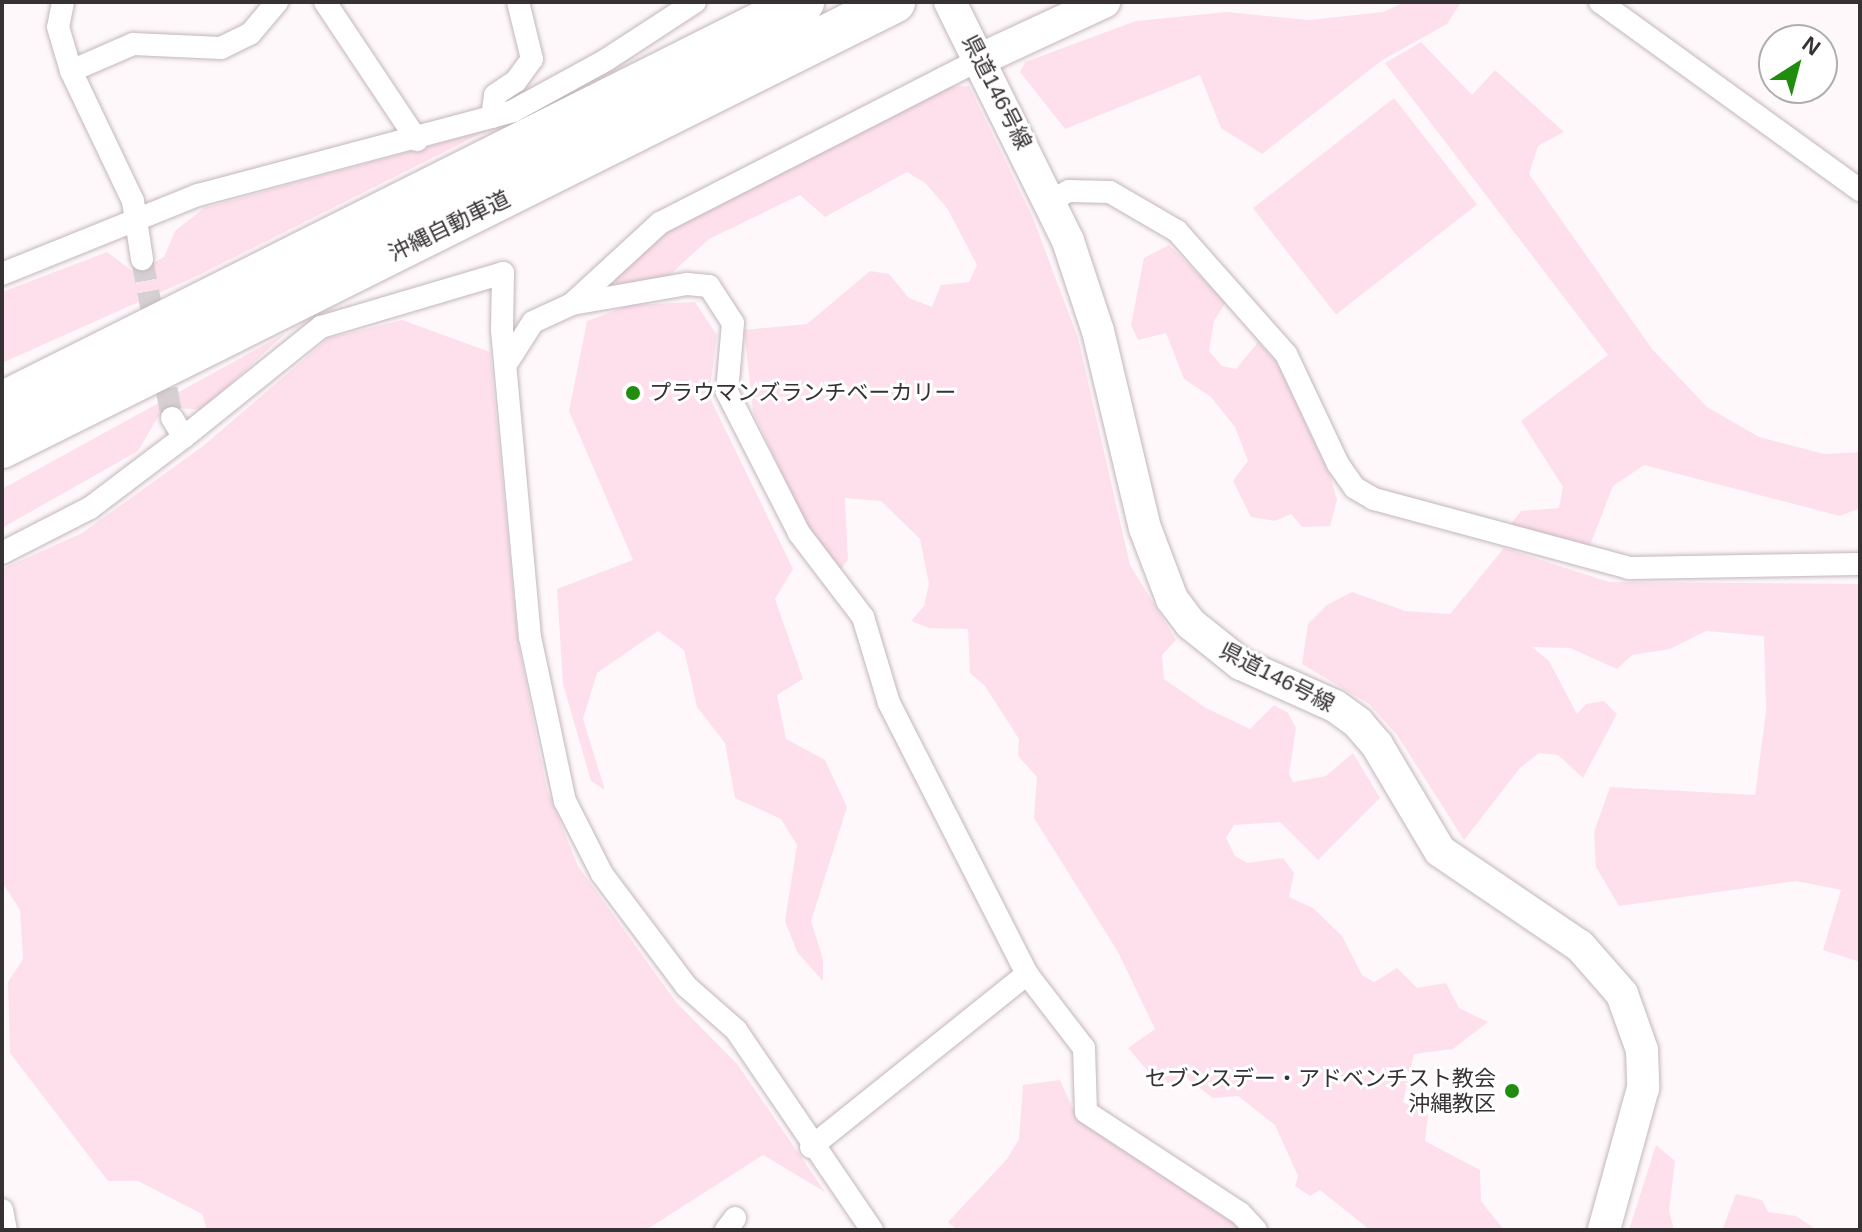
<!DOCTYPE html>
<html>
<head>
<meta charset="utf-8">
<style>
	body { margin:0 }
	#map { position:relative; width:1862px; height:1232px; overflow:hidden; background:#fef8fa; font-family:Helvetica,"Noto Sans JP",sans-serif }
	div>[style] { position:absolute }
	.green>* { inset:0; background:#fee0ec; transform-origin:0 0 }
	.street-tunnel>* { height:22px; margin-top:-11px; transform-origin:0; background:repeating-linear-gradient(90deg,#d6d0d2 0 22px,transparent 0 33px) }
	.roads { filter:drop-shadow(0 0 2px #c3b6bb) drop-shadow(0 0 2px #c3b6bb) }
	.street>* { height:22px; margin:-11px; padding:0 11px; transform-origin:11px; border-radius:11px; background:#fff }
	.secondary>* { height:32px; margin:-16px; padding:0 16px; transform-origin:16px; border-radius:16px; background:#fff }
	.highway>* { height:42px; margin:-21px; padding:0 21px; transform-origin:21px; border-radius:21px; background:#fff }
	.dots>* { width:22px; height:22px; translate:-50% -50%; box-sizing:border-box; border:4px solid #fff; border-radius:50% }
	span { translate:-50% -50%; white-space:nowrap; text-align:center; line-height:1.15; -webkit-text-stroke:6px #fff; paint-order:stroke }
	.street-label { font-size:22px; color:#363133 }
	.poi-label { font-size:22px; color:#363133 }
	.left { translate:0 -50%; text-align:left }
	.right { translate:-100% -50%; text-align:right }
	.frame { position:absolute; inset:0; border:4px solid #363133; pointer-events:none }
	.north { position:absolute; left:1758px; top:24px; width:80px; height:80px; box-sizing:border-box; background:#fff; border:2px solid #afadad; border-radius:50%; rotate:36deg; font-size:22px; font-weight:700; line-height:32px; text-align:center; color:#363133 }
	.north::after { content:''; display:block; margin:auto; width:28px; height:36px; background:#208d0f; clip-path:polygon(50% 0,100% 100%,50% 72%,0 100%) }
</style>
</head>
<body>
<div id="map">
	<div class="green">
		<i style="clip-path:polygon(1405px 2px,1461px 2px,1447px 24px,1381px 61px,1262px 154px,1221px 128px,1200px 75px,1065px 129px,1020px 72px,1025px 62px,1136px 21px,1227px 12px,1309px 20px,1383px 12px)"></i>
		<i style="clip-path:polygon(1421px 42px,1472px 95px,1495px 70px,1564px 132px,1538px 146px,1529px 174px,1652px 349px,1707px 407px,1759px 437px,1824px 454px,1860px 452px,1860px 508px,1840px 516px,1644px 465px,1613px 486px,1589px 548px,1510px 525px,1521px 511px,1559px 508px,1563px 487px,1521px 421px,1608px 355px,1385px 63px)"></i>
		<i style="clip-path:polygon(969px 86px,1033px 218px,1078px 338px,1130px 565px,1176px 640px,1162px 655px,1164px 679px,1206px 708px,1250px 729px,1274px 705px,1288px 713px,1296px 728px,1289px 774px,1293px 782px,1326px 776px,1353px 753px,1380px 798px,1318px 860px,1280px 822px,1234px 825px,1226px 838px,1235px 856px,1247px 863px,1283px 858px,1294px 873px,1289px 897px,1313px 908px,1342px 936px,1362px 975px,1374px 982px,1397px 968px,1417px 988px,1446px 983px,1459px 1008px,1488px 1022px,1453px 1049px,1414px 1054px,1403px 1102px,1428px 1115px,1425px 1141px,1480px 1170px,1481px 1201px,1504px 1230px,1370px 1230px,1320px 1190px,1310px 1196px,1295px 1186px,1298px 1176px,1275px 1125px,1238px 1096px,1213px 1098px,1184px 1076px,1166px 1084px,1152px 1076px,1128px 1048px,1155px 1029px,1118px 952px,1034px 818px,1037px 777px,1018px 756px,1019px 739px,985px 686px,970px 673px,968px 629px,929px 628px,911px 621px,924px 606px,929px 584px,920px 539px,881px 501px,845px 498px,848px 560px,841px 569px,808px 529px,753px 411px,744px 330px,807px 324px,870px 271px,889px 274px,909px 298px,932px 307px,941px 285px,969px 282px,977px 265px,947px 208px,925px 183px,907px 172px,825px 217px,800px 195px,709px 239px,662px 282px,617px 289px,614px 276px,665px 230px,947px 87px)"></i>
		<i style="left:1394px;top:98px;width:135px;height:179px;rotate:52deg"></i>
		<i style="clip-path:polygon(488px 130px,197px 276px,2px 363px,2px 292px,107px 252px,135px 273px,164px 257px,175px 231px,204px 208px)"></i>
		<i style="clip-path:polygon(1169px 245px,1226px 302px,1214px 321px,1209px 351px,1222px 366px,1236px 369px,1258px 342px,1277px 363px,1331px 478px,1337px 500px,1330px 526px,1302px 527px,1291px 514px,1275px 521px,1251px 517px,1233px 481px,1248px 461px,1235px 427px,1211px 397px,1184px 379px,1166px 333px,1138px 340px,1131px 325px,1144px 258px)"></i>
		<i style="clip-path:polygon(695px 302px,717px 335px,709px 396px,793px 569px,775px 599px,803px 679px,777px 695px,786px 739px,825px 760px,847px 807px,811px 921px,823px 959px,823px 981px,797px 952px,785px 921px,797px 845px,781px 819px,735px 798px,725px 743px,697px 707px,684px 650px,658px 631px,597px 673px,583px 719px,605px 790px,591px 781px,563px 684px,557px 589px,633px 560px,569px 411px,587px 321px,630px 305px)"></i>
		<i style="clip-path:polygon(402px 320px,490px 352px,518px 642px,547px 790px,578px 866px,676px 1002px,738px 1065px,825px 1192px,763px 1155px,646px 1230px,207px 1230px,202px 1214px,138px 1181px,108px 1181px,10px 1053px,8px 982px,23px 959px,20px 910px,2px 882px,2px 569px,82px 533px,203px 446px,329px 338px)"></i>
		<i style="clip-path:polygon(286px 333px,202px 410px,180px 408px,158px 417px,138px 451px,2px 528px,2px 489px)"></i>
		<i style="clip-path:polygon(1504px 548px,1609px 582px,1860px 584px,1860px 962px,1823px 950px,1841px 890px,1796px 881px,1619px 906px,1596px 867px,1594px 832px,1610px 787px,1755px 795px,1766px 712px,1764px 636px,1706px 631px,1670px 649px,1632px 655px,1617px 669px,1570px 648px,1532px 647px,1549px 661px,1577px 714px,1586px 704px,1604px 701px,1617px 714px,1583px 778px,1558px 755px,1539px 753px,1520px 768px,1464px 840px,1397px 735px,1369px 704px,1302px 664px,1308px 624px,1327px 605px,1352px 592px,1405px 611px,1450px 614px)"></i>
		<i style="clip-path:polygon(1060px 1080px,1076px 1116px,1243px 1230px,957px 1230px,948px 1222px,1007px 1159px,1019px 1139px,1023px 1085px)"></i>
		<i style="clip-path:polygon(1656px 1145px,1675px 1161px,1669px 1210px,1674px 1230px,1629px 1230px)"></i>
		<i style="clip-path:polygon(1736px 1194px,1762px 1200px,1768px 1212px,1796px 1216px,1817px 1230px,1722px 1230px)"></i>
	</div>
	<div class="street-tunnel">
		<i style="left:142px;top:259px;width:162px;rotate:79.3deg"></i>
	</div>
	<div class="roads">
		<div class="street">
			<i style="left:63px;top:2px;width:25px;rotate:101deg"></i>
			<i style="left:58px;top:27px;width:46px;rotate:73.5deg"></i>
			<i style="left:71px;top:71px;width:144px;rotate:64.5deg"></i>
			<i style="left:133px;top:201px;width:59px;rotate:81.2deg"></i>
			<i style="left:325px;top:2px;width:166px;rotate:56.3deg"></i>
			<i style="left:1600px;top:2px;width:321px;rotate:35.9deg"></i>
			<i style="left:71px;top:71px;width:68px;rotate:-23.5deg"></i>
			<i style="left:133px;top:44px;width:88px;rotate:2.6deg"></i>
			<i style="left:221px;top:48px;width:32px;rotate:-26deg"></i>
			<i style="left:250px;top:34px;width:42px;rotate:-49.8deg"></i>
			<i style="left:492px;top:117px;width:22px;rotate:-82deg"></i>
			<i style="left:495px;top:95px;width:25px;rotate:-34deg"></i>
			<i style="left:516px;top:81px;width:27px;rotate:-54deg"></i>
			<i style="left:532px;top:59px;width:59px;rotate:-103.8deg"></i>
			<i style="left:1050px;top:201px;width:21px;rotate:-28deg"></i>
			<i style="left:1069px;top:191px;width:41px;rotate:1.4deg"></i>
			<i style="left:1110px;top:192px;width:78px;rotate:30.2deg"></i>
			<i style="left:1177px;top:231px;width:164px;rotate:48.5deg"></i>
			<i style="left:1286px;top:354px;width:122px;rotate:64.7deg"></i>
			<i style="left:1338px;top:464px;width:29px;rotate:55deg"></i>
			<i style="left:1355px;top:488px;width:22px;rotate:30deg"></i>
			<i style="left:1374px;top:499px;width:264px;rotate:15.1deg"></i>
			<i style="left:1629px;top:568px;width:231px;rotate:-1deg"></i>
			<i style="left:2px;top:274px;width:211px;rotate:-22deg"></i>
			<i style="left:198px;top:195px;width:326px;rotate:-14.9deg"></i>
			<i style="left:513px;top:111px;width:106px;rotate:-28.7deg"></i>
			<i style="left:606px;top:60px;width:106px;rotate:-33.1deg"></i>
			<i style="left:573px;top:303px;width:118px;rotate:-42.6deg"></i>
			<i style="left:660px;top:223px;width:360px;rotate:-27.1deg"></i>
			<i style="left:508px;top:361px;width:46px;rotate:-57.3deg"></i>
			<i style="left:533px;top:322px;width:43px;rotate:-24.8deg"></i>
			<i style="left:572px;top:304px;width:117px;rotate:-9.9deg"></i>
			<i style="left:687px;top:284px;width:22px;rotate:5deg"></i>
			<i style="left:709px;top:286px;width:44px;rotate:57deg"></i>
			<i style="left:733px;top:323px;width:69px;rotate:95deg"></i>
			<i style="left:727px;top:392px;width:158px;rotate:62.9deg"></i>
			<i style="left:799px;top:533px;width:106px;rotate:52.7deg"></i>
			<i style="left:863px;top:617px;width:90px;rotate:73.2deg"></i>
			<i style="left:889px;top:703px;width:304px;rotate:63deg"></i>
			<i style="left:1027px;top:974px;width:93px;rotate:52.4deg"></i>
			<i style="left:1084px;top:1048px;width:64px;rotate:88.2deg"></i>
			<i style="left:1086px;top:1112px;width:184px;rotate:33.3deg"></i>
			<i style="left:1240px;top:1213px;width:23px;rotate:47deg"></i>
			<i style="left:172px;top:418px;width:22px;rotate:58deg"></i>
			<i style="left:184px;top:437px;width:176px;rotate:-38.8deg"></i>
			<i style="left:321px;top:327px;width:190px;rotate:-16.5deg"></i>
			<i style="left:503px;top:273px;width:57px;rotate:91deg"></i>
			<i style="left:502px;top:330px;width:308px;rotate:84.8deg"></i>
			<i style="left:530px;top:637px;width:168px;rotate:78deg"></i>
			<i style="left:565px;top:801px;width:82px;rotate:63.1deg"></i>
			<i style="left:602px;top:874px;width:140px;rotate:53.1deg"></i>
			<i style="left:686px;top:986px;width:67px;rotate:41.3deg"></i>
			<i style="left:736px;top:1030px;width:242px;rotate:55.8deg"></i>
			<i style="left:2px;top:553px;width:99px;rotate:-27.1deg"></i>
			<i style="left:90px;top:508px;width:118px;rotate:-37.1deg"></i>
			<i style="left:811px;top:1147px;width:277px;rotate:-38.7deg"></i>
			<i style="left:2px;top:1210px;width:20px;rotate:79deg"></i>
			<i style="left:726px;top:1230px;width:15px;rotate:-53deg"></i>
		</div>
		<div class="secondary">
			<i style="left:950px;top:2px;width:267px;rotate:63.7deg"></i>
			<i style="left:1068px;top:241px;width:95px;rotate:71.6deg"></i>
			<i style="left:1098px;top:331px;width:203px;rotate:76.6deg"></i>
			<i style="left:1145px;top:528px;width:76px;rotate:69.2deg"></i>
			<i style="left:1172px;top:599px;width:31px;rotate:53deg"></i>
			<i style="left:1191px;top:624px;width:64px;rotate:38.7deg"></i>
			<i style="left:1241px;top:664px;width:103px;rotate:24.1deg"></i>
			<i style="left:1335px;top:706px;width:29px;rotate:36deg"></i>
			<i style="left:1358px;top:723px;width:29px;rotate:49deg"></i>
			<i style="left:1377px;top:745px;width:123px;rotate:59.3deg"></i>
			<i style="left:1440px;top:851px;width:169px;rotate:34.2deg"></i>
			<i style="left:1580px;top:946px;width:64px;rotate:48.8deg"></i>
			<i style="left:1622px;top:994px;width:59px;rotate:70.3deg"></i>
			<i style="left:1642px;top:1050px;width:38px;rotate:88deg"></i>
			<i style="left:1643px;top:1088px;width:147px;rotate:105.4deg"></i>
			<i style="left:981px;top:59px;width:136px;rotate:-24.9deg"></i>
		</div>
		<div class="highway">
			<i style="left:2px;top:403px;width:896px;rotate:-26.59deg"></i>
			<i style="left:2px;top:447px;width:997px;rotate:-26.51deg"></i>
		</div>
	</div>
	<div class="dots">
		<i style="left:633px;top:393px;background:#208d0f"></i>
		<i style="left:1512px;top:1091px;background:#208d0f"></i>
	</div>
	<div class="street-label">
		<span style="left:997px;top:92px;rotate:63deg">県道146号線</span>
		<span style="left:449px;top:226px;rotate:-26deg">沖縄自動車道</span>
		<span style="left:1277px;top:677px;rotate:27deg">県道146号線</span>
	</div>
	<div class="poi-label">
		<span class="left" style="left:649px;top:393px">プラウマンズランチベーカリー</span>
		<span class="right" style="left:1496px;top:1091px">セブンスデー・アドベンチスト教会<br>沖縄教区</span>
	</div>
	<div class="frame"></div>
	<div class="north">N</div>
</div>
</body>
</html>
